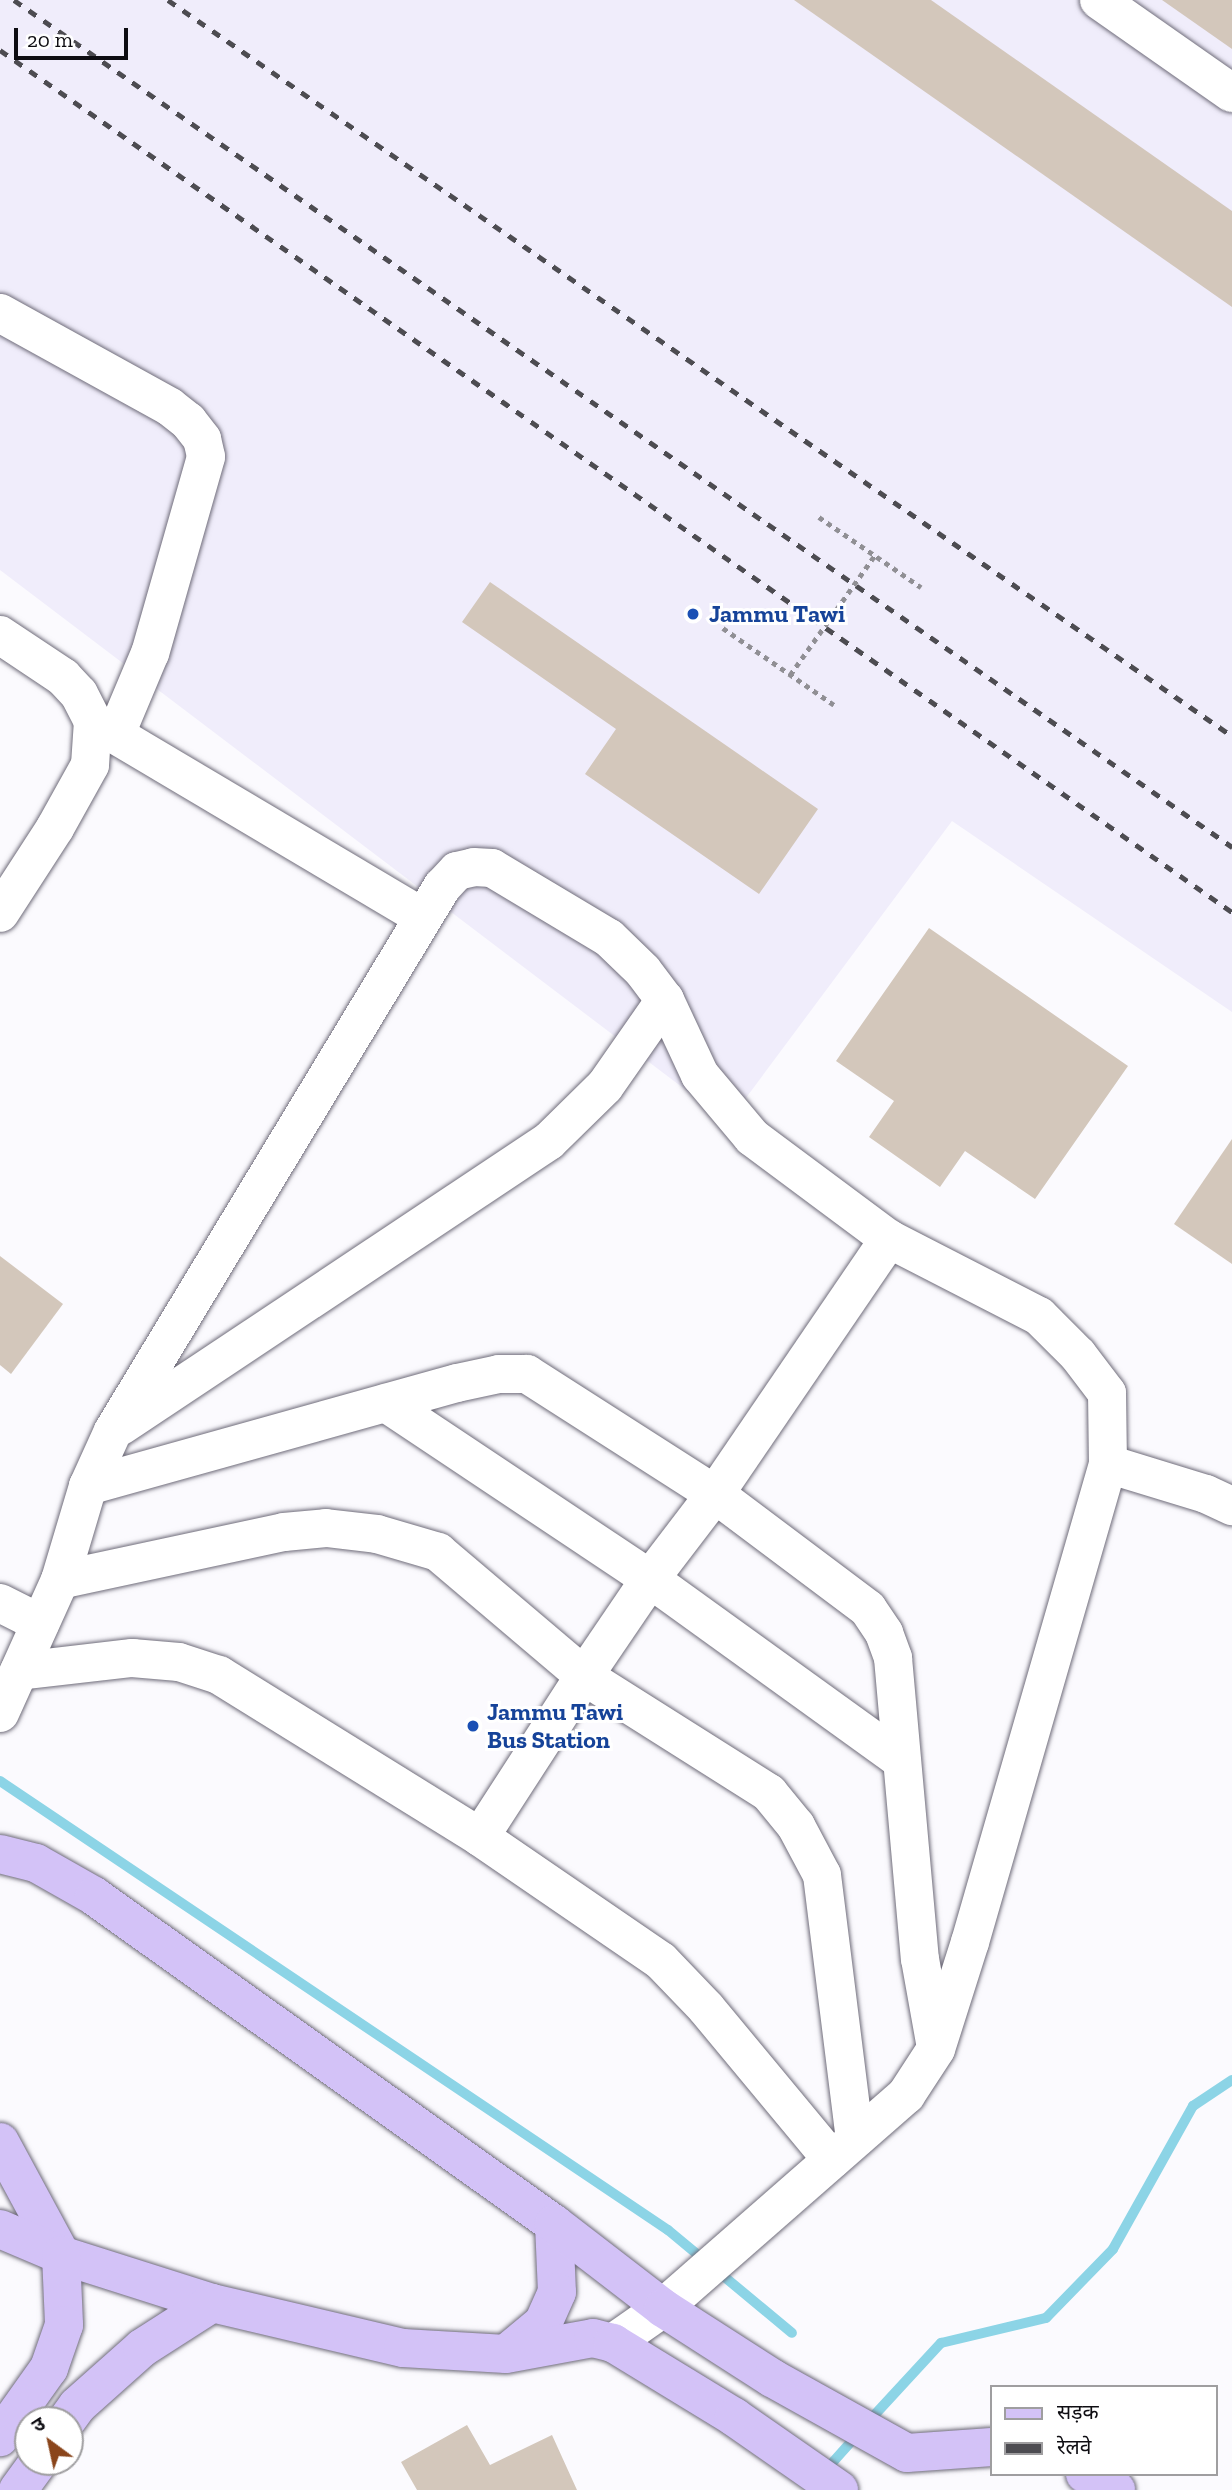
<!DOCTYPE html>
<html>
<head>
<meta charset="utf-8">
<style>
	body { margin:0 }
	#map { position:relative; width:1232px; height:2490px; overflow:hidden; background:#fbfafe; font-family:"Zilla Slab","Noto Sans Devanagari",serif }
	div>[style] { position:absolute }
	.built>* { inset:0; background:#f0edfb }
	.stream>* { height:10px; margin:-5px; padding:0 5px; transform-origin:5px; border-radius:5px; background:#8cd4e6 }
	.building>* { inset:0; background:#d3c7bb }
	.path>* { height:4.5px; margin-top:-2.25px; transform-origin:0; background:repeating-linear-gradient(90deg,#908f94 0 5px,transparent 0 10px) }
	.roads { filter:drop-shadow(0 0 2px #6f6c7a) drop-shadow(0 0 2px #6f6c7a) }
	.minor>* { height:38px; margin:-19px; padding:0 19px; transform-origin:19px; border-radius:19px; background:#fff }
	.major>* { height:38px; margin:-19px; padding:0 19px; transform-origin:19px; border-radius:19px; background:#d3c2f7 }
	.rail>* { height:5px; margin-top:-2.5px; transform-origin:0; background:repeating-linear-gradient(90deg,#4d4c51 0 9px,transparent 0 18px) }
	.path-bridge>* { height:4.5px; margin-top:-2.25px; transform-origin:0; background:repeating-linear-gradient(90deg,#908f94 0 5px,transparent 0 10px) }
	.dots>* { width:19px; height:19px; translate:-50% -50%; box-sizing:border-box; border:4px solid #fff; border-radius:50% }
	span { translate:-50% -50%; white-space:nowrap; text-align:center; line-height:1.15; -webkit-text-stroke:6px #fff; paint-order:stroke }
	.transit-label { font-size:24px; color:#164399; font-weight:700 }
	.left { translate:0 -50%; text-align:left }
	.legend { position:absolute; left:990px; top:2385px; width:228px; height:91px; box-sizing:border-box; background:#fff; border:2px solid #9f9ea0; margin:0; padding:9px 12px; list-style:none; font-size:21px; color:#0e0d12 }
	.legend li { display:flex; align-items:center; gap:14px; height:35px }
	.legend b { width:35px; border:2px solid #9f9ea0 }
	.north { position:absolute; left:14px; top:2406px; width:70px; height:70px; box-sizing:border-box; background:#fff; border:2px solid #9f9ea0; border-radius:50%; rotate:327deg; font-size:19px; font-weight:700; line-height:28px; text-align:center; color:#0e0d12 }
	.north::after { content:''; display:block; margin:auto; width:24px; height:32px; background:#8a451b; clip-path:polygon(50% 0,100% 100%,50% 72%,0 100%) }
	.scale { position:absolute; left:14px; top:28px; width:114px; height:32px; box-sizing:border-box; border:4px solid #0e0d12; border-top:0; padding-left:9px; font-size:21px; line-height:24px; white-space:nowrap; color:#0e0d12; -webkit-text-stroke:5px #fff; paint-order:stroke }
</style>
</head>
<body>
<div id="map">
	<div class="built">
		<i style="clip-path:polygon(0 0,1232px 0,1232px 1012px,952px 821px,728px 1122px,0 570px)"></i>
	</div>
	<div class="stream">
		<i style="left:0;top:1781px;width:805px;rotate:33.91deg"></i>
		<i style="left:668px;top:2230px;width:161px;rotate:39.7deg"></i>
		<i style="left:868px;top:2422px;width:108px;rotate:-47.3deg"></i>
		<i style="left:941px;top:2343px;width:108px;rotate:-13.4deg"></i>
		<i style="left:1046px;top:2318px;width:96px;rotate:-45.8deg"></i>
		<i style="left:1113px;top:2249px;width:164px;rotate:-60.8deg"></i>
		<i style="left:1193px;top:2106px;width:47px;rotate:-33.7deg"></i>
		<i style="left:824px;top:2472px;width:51px;rotate:-48.2deg"></i>
	</div>
	<div class="building">
		<i style="clip-path:polygon(794px 0,931px 0,1232px 211px,1232px 307px)"></i>
		<i style="clip-path:polygon(1162px 0,1232px 0,1232px 49px)"></i>
		<i style="clip-path:polygon(490px 582px,818px 809px,759px 894px,585px 774px,616px 729px,462px 622px)"></i>
		<i style="clip-path:polygon(929px 928px,1128px 1066px,1035px 1199px,965px 1151px,940px 1187px,869px 1137px,894px 1101px,836px 1061px)"></i>
		<i style="clip-path:polygon(1232px 1139px,1232px 1264px,1174px 1224px)"></i>
		<i style="clip-path:polygon(0 1256px,63px 1304px,11px 1374px,0 1365px)"></i>
		<i style="clip-path:polygon(467px 2425px,490px 2465px,552px 2435px,577px 2490px,417px 2490px,401px 2462px)"></i>
	</div>
	<div class="path">
		<i style="left:819px;top:517px;width:124px;rotate:34.5deg"></i>
		<i style="left:723px;top:628px;width:135px;rotate:34.7deg"></i>
	</div>
	<div class="roads">
		<div class="minor">
			<i style="left:1099px;top:0;width:162px;rotate:35deg"></i>
			<i style="left:0;top:313px;width:194px;rotate:28.9deg"></i>
			<i style="left:170px;top:407px;width:23px;rotate:38deg"></i>
			<i style="left:188px;top:421px;width:23px;rotate:52deg"></i>
			<i style="left:202px;top:439px;width:18px;rotate:77deg"></i>
			<i style="left:206px;top:457px;width:204px;rotate:105.9deg"></i>
			<i style="left:150px;top:653px;width:88px;rotate:112.8deg"></i>
			<i style="left:0;top:635px;width:76px;rotate:33.7deg"></i>
			<i style="left:63px;top:677px;width:23px;rotate:47deg"></i>
			<i style="left:79px;top:694px;width:30px;rotate:63deg"></i>
			<i style="left:93px;top:721px;width:44px;rotate:93.9deg"></i>
			<i style="left:90px;top:765px;width:72px;rotate:119.1deg"></i>
			<i style="left:55px;top:828px;width:101px;rotate:122.9deg"></i>
			<i style="left:94px;top:722px;width:382px;rotate:30.7deg"></i>
			<i style="left:386px;top:1403px;width:317px;rotate:33.7deg"></i>
			<i style="left:650px;top:1579px;width:309px;rotate:35.8deg"></i>
			<i style="left:121px;top:1426px;width:514px;rotate:-33.66deg"></i>
			<i style="left:549px;top:1141px;width:78px;rotate:-44.5deg"></i>
			<i style="left:605px;top:1086px;width:105px;rotate:-55.1deg"></i>
			<i style="left:1108px;top:1464px;width:102px;rotate:17deg"></i>
			<i style="left:1206px;top:1494px;width:29px;rotate:25deg"></i>
			<i style="left:88px;top:1486px;width:383px;rotate:-15.6deg"></i>
			<i style="left:457px;top:1383px;width:43px;rotate:-12.1deg"></i>
			<i style="left:499px;top:1374px;width:28px"></i>
			<i style="left:527px;top:1374px;width:223px;rotate:32.6deg"></i>
			<i style="left:715px;top:1494px;width:191px;rotate:36.9deg"></i>
			<i style="left:868px;top:1609px;width:29px;rotate:56deg"></i>
			<i style="left:884px;top:1633px;width:27px;rotate:70deg"></i>
			<i style="left:893px;top:1658px;width:302px;rotate:84.9deg"></i>
			<i style="left:920px;top:1959px;width:84px;rotate:79.8deg"></i>
			<i style="left:60px;top:1580px;width:229px;rotate:-12.1deg"></i>
			<i style="left:284px;top:1532px;width:42px;rotate:-5.4deg"></i>
			<i style="left:326px;top:1528px;width:51px;rotate:6.7deg"></i>
			<i style="left:377px;top:1534px;width:64px;rotate:16.4deg"></i>
			<i style="left:438px;top:1552px;width:192px;rotate:40.3deg"></i>
			<i style="left:584px;top:1676px;width:219px;rotate:32.3deg"></i>
			<i style="left:769px;top:1793px;width:43px;rotate:50.7deg"></i>
			<i style="left:796px;top:1826px;width:55px;rotate:62deg"></i>
			<i style="left:822px;top:1875px;width:266px;rotate:82.9deg"></i>
			<i style="left:0;top:1603px;width:45px;rotate:26.6deg"></i>
			<i style="left:19px;top:1671px;width:114px;rotate:-6.6deg"></i>
			<i style="left:132px;top:1658px;width:47px;rotate:4.9deg"></i>
			<i style="left:179px;top:1662px;width:42px;rotate:18deg"></i>
			<i style="left:219px;top:1675px;width:307px;rotate:31.8deg"></i>
			<i style="left:480px;top:1837px;width:219px;rotate:34.4deg"></i>
			<i style="left:661px;top:1961px;width:65px;rotate:46.2deg"></i>
			<i style="left:706px;top:2008px;width:197px;rotate:50.3deg"></i>
			<i style="left:0;top:1713px;width:146px;rotate:-65.7deg"></i>
			<i style="left:60px;top:1580px;width:98px;rotate:-73.4deg"></i>
			<i style="left:88px;top:1486px;width:60px;rotate:-65.6deg"></i>
			<i style="left:113px;top:1431px;width:636px;rotate:-58.84deg"></i>
			<i style="left:442px;top:887px;width:22px;rotate:-47deg"></i>
			<i style="left:457px;top:871px;width:17px;rotate:-13deg"></i>
			<i style="left:474px;top:867px;width:18px;rotate:3deg"></i>
			<i style="left:492px;top:868px;width:136px;rotate:30.9deg"></i>
			<i style="left:609px;top:938px;width:47px;rotate:44.1deg"></i>
			<i style="left:643px;top:971px;width:36px;rotate:53deg"></i>
			<i style="left:665px;top:1000px;width:83px;rotate:65deg"></i>
			<i style="left:700px;top:1075px;width:81px;rotate:50deg"></i>
			<i style="left:752px;top:1137px;width:171px;rotate:36.7deg"></i>
			<i style="left:889px;top:1239px;width:169px;rotate:27.2deg"></i>
			<i style="left:1039px;top:1316px;width:55px;rotate:45deg"></i>
			<i style="left:1078px;top:1355px;width:48px;rotate:52.7deg"></i>
			<i style="left:1107px;top:1393px;width:71px;rotate:89.2deg"></i>
			<i style="left:1108px;top:1464px;width:498px;rotate:106.1deg"></i>
			<i style="left:970px;top:1942px;width:112px;rotate:107.6deg"></i>
			<i style="left:936px;top:2049px;width:55px;rotate:123.1deg"></i>
			<i style="left:906px;top:2095px;width:323px;rotate:138.8deg"></i>
			<i style="left:663px;top:2308px;width:61px;rotate:145deg"></i>
			<i style="left:480px;top:1837px;width:192px;rotate:-57.1deg"></i>
			<i style="left:584px;top:1676px;width:117px;rotate:-55.8deg"></i>
			<i style="left:650px;top:1579px;width:107px;rotate:-52.6deg"></i>
			<i style="left:715px;top:1494px;width:309px;rotate:-55.7deg"></i>
		</div>
		<div class="major">
			<i style="left:0;top:1854px;width:37px;rotate:14deg"></i>
			<i style="left:36px;top:1863px;width:67px;rotate:29.6deg"></i>
			<i style="left:94px;top:1896px;width:565px;rotate:35.49deg"></i>
			<i style="left:554px;top:2224px;width:68px;rotate:87.5deg"></i>
			<i style="left:557px;top:2292px;width:34px;rotate:114deg"></i>
			<i style="left:543px;top:2323px;width:47px;rotate:140.2deg"></i>
			<i style="left:0;top:2142px;width:128px;rotate:61.6deg"></i>
			<i style="left:61px;top:2255px;width:158px;rotate:17.6deg"></i>
			<i style="left:212px;top:2303px;width:196px;rotate:13.3deg"></i>
			<i style="left:403px;top:2348px;width:103px;rotate:3.3deg"></i>
			<i style="left:506px;top:2354px;width:88px;rotate:-10.4deg"></i>
			<i style="left:593px;top:2338px;width:21px;rotate:14deg"></i>
			<i style="left:613px;top:2343px;width:142px;rotate:31.4deg"></i>
			<i style="left:734px;top:2417px;width:128px;rotate:34.8deg"></i>
			<i style="left:554px;top:2224px;width:138px;rotate:37.6deg"></i>
			<i style="left:663px;top:2308px;width:130px;rotate:32.7deg"></i>
			<i style="left:772px;top:2378px;width:154px;rotate:29.1deg"></i>
			<i style="left:907px;top:2453px;width:85px;rotate:-4deg"></i>
			<i style="left:0;top:2229px;width:66px;rotate:23.1deg"></i>
			<i style="left:61px;top:2255px;width:70px;rotate:87.5deg"></i>
			<i style="left:64px;top:2325px;width:46px;rotate:109.2deg"></i>
			<i style="left:49px;top:2368px;width:85px;rotate:125.4deg"></i>
			<i style="left:67px;top:2420px;width:17px;rotate:-54deg"></i>
			<i style="left:77px;top:2406px;width:87px;rotate:-41.7deg"></i>
			<i style="left:142px;top:2348px;width:83px;rotate:-32.7deg"></i>
			<i style="left:1085px;top:2474px;width:35px;rotate:27deg"></i>
			<i style="left:18px;top:2490px;width:34px;rotate:-54deg"></i>
		</div>
	</div>
	<div class="rail">
		<i style="left:14px;top:0;width:1484px;rotate:34.81deg"></i>
		<i style="left:168px;top:0;width:1294px;rotate:34.67deg"></i>
		<i style="left:0;top:50px;width:1504px;rotate:34.98deg"></i>
	</div>
	<div class="path-bridge">
		<i style="left:790px;top:675px;width:147px;rotate:-54.7deg"></i>
	</div>
	<div class="dots">
		<i style="left:693px;top:614px;background:#1a4fb4"></i>
		<i style="left:473px;top:1726px;background:#1a4fb4"></i>
	</div>
	<div class="transit-label">
		<span class="left" style="left:709px;top:614px">Jammu Tawi</span>
		<span class="left" style="left:487px;top:1726px">Jammu Tawi<br>Bus Station</span>
	</div>
	<ul class="legend">
	<li><b style="height:9px;background:#d3c2f7"></b>सड़क</li>
	<li><b style="height:9px;background:#4d4c51"></b>रेलवे</li>
	</ul>
	<div class="north">उ</div>
	<div class="scale">20 m</div>
</div>
</body>
</html>
